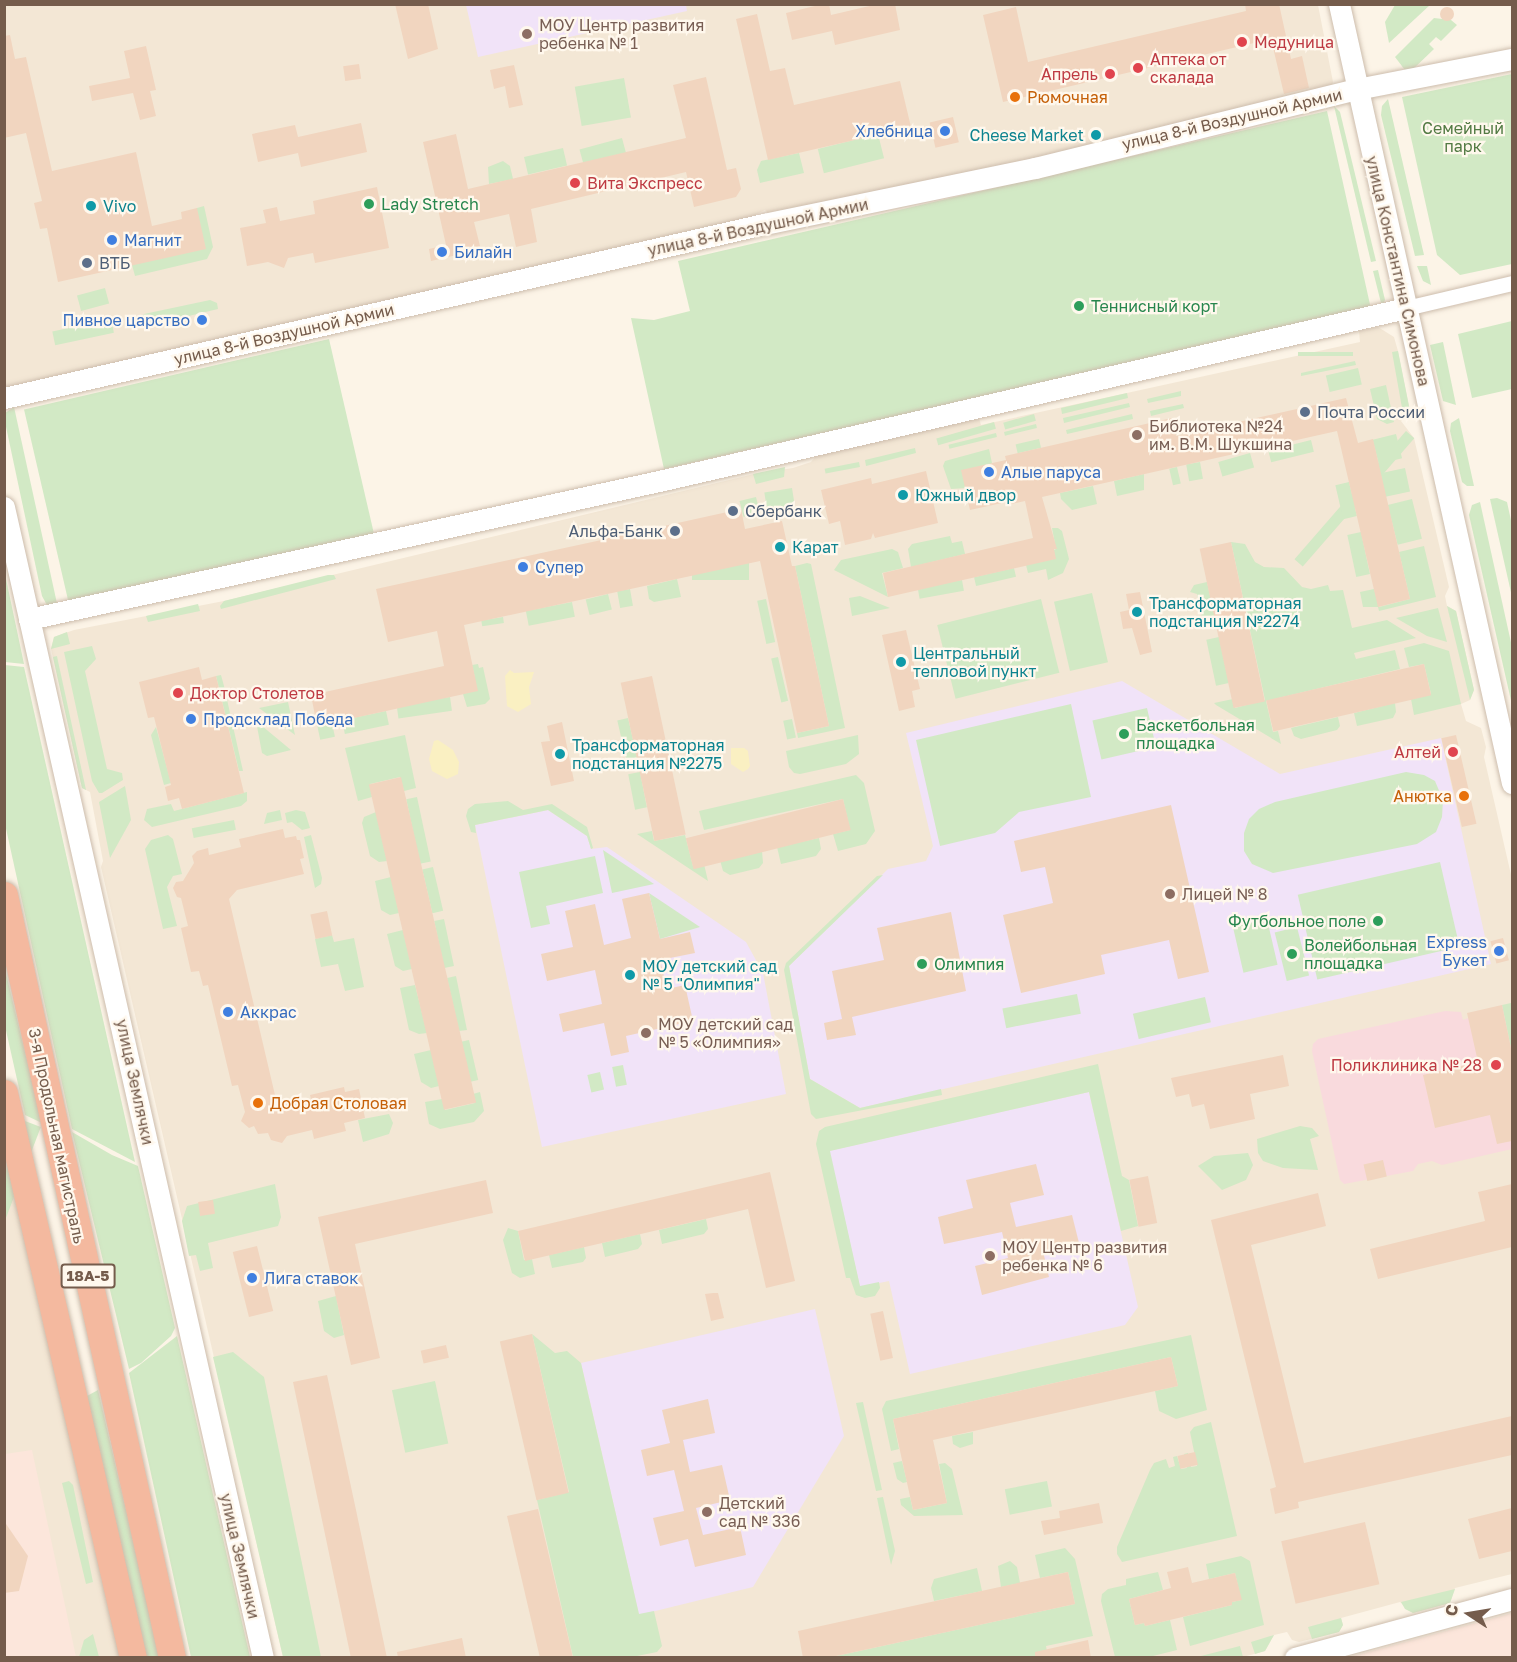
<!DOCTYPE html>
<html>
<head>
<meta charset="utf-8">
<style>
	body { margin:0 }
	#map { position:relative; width:1517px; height:1662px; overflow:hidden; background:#fcf4e7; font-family:"Golos Text",sans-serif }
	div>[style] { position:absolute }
	.residential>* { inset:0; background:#f3e7d5 }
	.commercial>* { inset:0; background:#fce6db }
	.education>* { inset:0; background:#f1e3f8 }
	.medical>* { inset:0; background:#f9dadd }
	.green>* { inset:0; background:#d2e9c5; transform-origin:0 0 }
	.sand>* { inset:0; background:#faf0c2 }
	.building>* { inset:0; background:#f1d5bf; transform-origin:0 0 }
	.round { border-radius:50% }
	.roads { filter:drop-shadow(0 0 2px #cdbdad) drop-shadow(0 0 2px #cdbdad) }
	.street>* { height:15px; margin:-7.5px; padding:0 7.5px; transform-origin:7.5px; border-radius:7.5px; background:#fff }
	.secondary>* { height:21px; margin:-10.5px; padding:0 10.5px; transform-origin:10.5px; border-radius:10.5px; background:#fff }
	.highway>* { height:27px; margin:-13.5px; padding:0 13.5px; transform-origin:13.5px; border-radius:13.5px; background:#f4b99f }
	.dots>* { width:16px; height:16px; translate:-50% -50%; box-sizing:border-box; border:3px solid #fff8ed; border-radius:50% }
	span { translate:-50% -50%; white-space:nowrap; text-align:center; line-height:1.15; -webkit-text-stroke:4.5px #fff8ed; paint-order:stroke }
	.shield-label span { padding:2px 4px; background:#fff8ed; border:2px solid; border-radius:4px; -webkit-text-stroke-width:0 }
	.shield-label { font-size:15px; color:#755c4c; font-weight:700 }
	.education-label { font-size:16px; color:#785e54 }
	.left { translate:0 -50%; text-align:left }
	.health-label { font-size:16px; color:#be3a42 }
	.right { translate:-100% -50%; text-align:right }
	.food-label { font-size:16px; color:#c56008 }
	.street-label { font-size:16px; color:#755c4c }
	.park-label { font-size:16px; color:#527a43 }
	.shop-label { font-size:16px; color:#366cbe }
	.culture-label { font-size:16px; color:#0d838f }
	.leisure-label { font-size:16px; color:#27864d }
	.service-label { font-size:16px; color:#4e5e75 }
	.frame { position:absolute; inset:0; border:6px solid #755c4c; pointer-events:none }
	.north { position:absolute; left:1439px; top:1584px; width:60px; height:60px; -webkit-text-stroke:4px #fff8ed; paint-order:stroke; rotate:282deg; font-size:16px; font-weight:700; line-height:24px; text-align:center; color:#755c4c }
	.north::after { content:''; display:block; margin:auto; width:21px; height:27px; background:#755c4c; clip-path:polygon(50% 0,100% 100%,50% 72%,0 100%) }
</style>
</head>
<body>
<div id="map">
	<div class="residential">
		<i style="clip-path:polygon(4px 5px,1318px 5px,1333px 82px,1332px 86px,1004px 167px,768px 213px,765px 210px,743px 221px,5px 398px)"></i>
		<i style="clip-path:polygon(1378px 327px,1394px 337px,1398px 351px,1410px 411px,1408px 416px,1401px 421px,1414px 438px,1449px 587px,1445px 596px,1447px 606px,1456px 611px,1474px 690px,1470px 700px,1461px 704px,1466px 721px,1481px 728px,1486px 747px,1484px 757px,1512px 879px,1512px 1574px,1455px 1588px,1450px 1603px,1413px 1613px,1400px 1602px,1341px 1618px,1343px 1625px,1339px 1632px,1299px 1642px,1292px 1640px,1287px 1632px,1274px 1635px,1265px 1651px,1243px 1657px,283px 1657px,101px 867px,103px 861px,90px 792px,82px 788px,51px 649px,54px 637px,74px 630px,224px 601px,754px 474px,793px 468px,811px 462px,818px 454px,978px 415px,981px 425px,1360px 342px,1359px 331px)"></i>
		<i style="clip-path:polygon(5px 1093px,132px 1657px,5px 1657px)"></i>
	</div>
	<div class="commercial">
		<i style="clip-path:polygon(32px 1450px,76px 1657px,5px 1658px,5px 1454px)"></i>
		<i style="clip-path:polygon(1512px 1613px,1512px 1657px,1346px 1657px,1357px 1655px)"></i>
	</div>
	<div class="education">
		<i style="clip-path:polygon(686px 5px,687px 11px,478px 57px,466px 5px)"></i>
		<i style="clip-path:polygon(1122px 681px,1280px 774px,1441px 738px,1491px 964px,860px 1108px,810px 1079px,789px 966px,888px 869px,926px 861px,933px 846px,906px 733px)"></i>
		<i style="clip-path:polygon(548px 810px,587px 836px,591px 849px,607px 847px,746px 942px,763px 973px,786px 1094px,542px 1147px,475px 825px)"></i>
		<i style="clip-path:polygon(1089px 1092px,1138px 1307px,1125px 1325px,910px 1374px,889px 1281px,860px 1287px,829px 1151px)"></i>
		<i style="clip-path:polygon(815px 1309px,844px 1436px,753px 1587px,639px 1615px,581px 1363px)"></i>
	</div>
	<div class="medical">
		<i style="clip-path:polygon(1502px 1005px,1512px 1053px,1512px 1149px,1442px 1165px,1432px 1161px,1418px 1164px,1413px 1171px,1344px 1184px,1340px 1180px,1312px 1051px,1313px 1044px,1318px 1039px,1445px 1011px,1461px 1012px,1463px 1020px)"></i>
	</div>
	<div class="green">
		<i style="clip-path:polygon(1395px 5px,1430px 5px,1389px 43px,1385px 22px)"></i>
		<i style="clip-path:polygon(1434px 18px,1451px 20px,1457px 25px,1441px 41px,1436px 37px,1429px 44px,1434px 49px,1408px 74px,1395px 57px)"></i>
		<i style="clip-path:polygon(1512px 74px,1512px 264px,1460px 275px,1437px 255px,1402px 97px)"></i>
		<i style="left:624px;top:78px;width:40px;height:50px;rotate:80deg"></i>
		<i style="clip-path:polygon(1388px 99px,1424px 255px,1415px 256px,1381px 115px,1382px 106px)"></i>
		<i style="clip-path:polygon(1334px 106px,1340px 112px,1376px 261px,1371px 262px)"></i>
		<i style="clip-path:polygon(1327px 111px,1371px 309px,664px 469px,631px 318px,654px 320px,690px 311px,678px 261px)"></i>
		<i style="left:878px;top:134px;width:25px;height:62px;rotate:76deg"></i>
		<i style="left:622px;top:138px;width:16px;height:44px;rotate:75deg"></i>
		<i style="left:563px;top:148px;width:18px;height:40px;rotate:77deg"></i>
		<i style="clip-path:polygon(799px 153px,804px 173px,760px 183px,757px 170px,761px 161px)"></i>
		<i style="clip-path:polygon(503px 161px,510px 166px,513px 179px,489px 184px,488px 167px)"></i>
		<i style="clip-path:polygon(204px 206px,213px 247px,207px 259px,135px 276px,132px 265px,197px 208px)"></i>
		<i style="clip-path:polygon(1417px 266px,1427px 266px,1431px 285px,1423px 281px)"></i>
		<i style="clip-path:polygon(1378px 270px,1385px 300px,1382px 307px,1373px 271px)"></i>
		<i style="left:105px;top:288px;width:16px;height:29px;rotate:75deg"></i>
		<i style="clip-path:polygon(210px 300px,217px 303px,218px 309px,151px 325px,142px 318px,144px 314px)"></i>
		<i style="left:111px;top:319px;width:14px;height:60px;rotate:78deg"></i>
		<i style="clip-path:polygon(1512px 321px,1512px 389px,1472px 398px,1458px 334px)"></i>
		<i style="left:329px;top:339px;width:200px;height:313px;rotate:77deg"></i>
		<i style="clip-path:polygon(1443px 342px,1456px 405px,1443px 401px,1430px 345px)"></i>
		<i style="clip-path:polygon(1398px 351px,1410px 411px,1404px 419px,1392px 352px)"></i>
		<i style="left:1353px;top:352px;width:4px;height:55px;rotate:90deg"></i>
		<i style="clip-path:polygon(1355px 361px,1356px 365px,1301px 376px,1301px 373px)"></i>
		<i style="left:1358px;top:368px;width:17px;height:33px;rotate:77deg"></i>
		<i style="clip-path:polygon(1386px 385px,1394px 422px,1387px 424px,1377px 419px,1370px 389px)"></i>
		<i style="clip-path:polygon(1181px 391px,1181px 396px,1148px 403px,1147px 399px)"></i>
		<i style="clip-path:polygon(1127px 393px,1128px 398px,1062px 414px,1061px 408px)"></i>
		<i style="clip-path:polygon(1129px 403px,1130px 407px,1064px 423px,1063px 418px)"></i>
		<i style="clip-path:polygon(1183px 404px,1184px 408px,1151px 416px,1150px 411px)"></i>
		<i style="clip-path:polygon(14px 407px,58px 608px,48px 607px,42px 596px,5px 422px,5px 413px)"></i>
		<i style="left:1034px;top:414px;width:7px;height:32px;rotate:74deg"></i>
		<i style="clip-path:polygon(1132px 414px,1133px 419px,1067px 434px,1066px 430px)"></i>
		<i style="clip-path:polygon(1459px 418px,1474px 486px,1467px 486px,1462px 482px,1450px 431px,1451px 423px)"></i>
		<i style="left:994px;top:422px;width:7px;height:60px;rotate:74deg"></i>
		<i style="left:1036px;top:424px;width:4px;height:33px;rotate:76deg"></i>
		<i style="left:1406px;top:431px;width:11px;height:170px;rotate:41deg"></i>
		<i style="left:996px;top:433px;width:4px;height:49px;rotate:76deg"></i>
		<i style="left:1396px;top:434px;width:25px;height:24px;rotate:76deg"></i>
		<i style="left:1039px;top:439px;width:9px;height:24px;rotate:77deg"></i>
		<i style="left:1311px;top:440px;width:12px;height:44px;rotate:76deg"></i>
		<i style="clip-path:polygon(915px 448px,916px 453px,866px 466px,865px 460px)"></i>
		<i style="clip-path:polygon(989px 449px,992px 463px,966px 488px,951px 489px,943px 466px,945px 461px)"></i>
		<i style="left:1250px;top:453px;width:15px;height:33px;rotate:74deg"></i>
		<i style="left:859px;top:462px;width:5px;height:35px;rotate:79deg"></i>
		<i style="left:1200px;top:462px;width:17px;height:14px;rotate:80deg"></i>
		<i style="clip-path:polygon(785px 467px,784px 477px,756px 484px,753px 474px)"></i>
		<i style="left:1177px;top:467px;width:17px;height:8px;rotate:77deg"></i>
		<i style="left:1405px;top:468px;width:24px;height:25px;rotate:78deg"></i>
		<i style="clip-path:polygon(1144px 474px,1144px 490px,1117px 496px,1114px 481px)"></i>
		<i style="left:1349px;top:482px;width:35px;height:14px;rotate:77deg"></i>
		<i style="clip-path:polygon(1093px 486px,1097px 504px,1072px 510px,1061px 499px,1060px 493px)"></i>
		<i style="left:792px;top:488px;width:19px;height:28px;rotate:81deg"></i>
		<i style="left:756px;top:497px;width:16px;height:17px;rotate:76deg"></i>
		<i style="clip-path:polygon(1497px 498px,1507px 502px,1512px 525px,1512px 597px,1490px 499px)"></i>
		<i style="left:1412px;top:499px;width:41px;height:25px;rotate:76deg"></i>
		<i style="clip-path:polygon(1480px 502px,1512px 647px,1512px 705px,1469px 515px,1472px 505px)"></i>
		<i style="clip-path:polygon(1052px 528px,1058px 528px,1062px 531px,1069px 559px,1063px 573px,1048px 580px,1046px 569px,1028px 573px,1026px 565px,1056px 549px)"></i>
		<i style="left:1361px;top:532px;width:43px;height:14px;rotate:78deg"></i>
		<i style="clip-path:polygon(950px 536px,952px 543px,962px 541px,965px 554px,911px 567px,908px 549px,912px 544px)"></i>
		<i style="clip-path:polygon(1231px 542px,1245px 544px,1255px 562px,1264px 567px,1284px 568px,1302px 587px,1311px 589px,1328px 585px,1330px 591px,1343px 590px,1352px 628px,1387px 620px,1416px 638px,1354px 653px,1356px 659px,1395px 650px,1400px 669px,1266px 701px,1273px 732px,1278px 731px,1281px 744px,1216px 705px,1214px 703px,1233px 699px,1235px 708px,1265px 700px)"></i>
		<i style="clip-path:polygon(1424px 546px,1436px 597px,1379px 611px,1378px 607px,1363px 607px,1360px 592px,1374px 589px,1379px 607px,1410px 599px,1399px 552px)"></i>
		<i style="clip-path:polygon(892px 549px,898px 552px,903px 568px,882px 573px,888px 597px,834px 570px,841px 560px)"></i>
		<i style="left:749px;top:563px;width:17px;height:57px;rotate:90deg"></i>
		<i style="clip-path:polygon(807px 563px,811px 564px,845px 728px,798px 738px,797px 733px,829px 726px,795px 566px)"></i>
		<i style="left:1014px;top:568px;width:9px;height:41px;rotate:77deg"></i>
		<i style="clip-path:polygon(4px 574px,5px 574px,24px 664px,5px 662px)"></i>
		<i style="clip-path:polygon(328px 575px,334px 575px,336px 579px,221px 609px,220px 606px,224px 601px)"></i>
		<i style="clip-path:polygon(677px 579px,681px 597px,654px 602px,649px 599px,647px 586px)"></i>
		<i style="left:962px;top:580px;width:11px;height:45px;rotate:80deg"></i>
		<i style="clip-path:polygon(1207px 582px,1215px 618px,1203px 621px,1197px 594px,1190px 592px,1194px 585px)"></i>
		<i style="left:630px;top:589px;width:17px;height:13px;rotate:80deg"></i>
		<i style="left:1092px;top:593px;width:71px;height:39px;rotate:77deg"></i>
		<i style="left:608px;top:594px;width:16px;height:23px;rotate:76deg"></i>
		<i style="clip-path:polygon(860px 596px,890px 608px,852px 616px,849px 598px)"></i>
		<i style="left:766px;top:599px;width:44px;height:9px;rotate:78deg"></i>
		<i style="left:1041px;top:599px;width:76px;height:107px;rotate:76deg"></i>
		<i style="left:572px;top:602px;width:15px;height:47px;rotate:79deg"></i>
		<i style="clip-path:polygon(198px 604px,200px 611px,148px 622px,146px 616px)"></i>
		<i style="clip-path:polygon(1447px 606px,1456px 611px,1474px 690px,1470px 700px)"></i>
		<i style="clip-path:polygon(1438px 608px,1447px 642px,1427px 636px,1396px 618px)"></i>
		<i style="left:503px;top:617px;width:6px;height:22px;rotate:81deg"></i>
		<i style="clip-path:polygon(67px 632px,70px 644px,51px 649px,54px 637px)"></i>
		<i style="left:1219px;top:637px;width:47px;height:13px;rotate:78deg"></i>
		<i style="clip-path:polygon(1424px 643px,1449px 651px,1461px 704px,1414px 715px,1411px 699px,1431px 694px,1424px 664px,1409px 667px,1404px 648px)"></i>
		<i style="clip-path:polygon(92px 646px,96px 659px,85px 671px,107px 769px,122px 773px,123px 780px,102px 793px,99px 793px,92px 781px,64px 652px)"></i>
		<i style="clip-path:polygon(57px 656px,58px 661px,86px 790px,82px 788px,53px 657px)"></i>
		<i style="left:778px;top:657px;width:45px;height:7px;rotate:77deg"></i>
		<i style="clip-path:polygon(478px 664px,479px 668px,483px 667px,490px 699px,485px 704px,467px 707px,463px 694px,475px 678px,472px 665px)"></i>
		<i style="clip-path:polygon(5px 665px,24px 667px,135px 1162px,72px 1129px,5px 824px)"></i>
		<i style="clip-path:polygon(221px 675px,224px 686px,243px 771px,239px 771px,216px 676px)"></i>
		<i style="left:450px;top:697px;width:14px;height:54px;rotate:82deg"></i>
		<i style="clip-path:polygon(288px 702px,295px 735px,259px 708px)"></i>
		<i style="clip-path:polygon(1395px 703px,1396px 712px,1393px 718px,1357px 726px,1354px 713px)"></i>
		<i style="clip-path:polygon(1071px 704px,1091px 797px,1019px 812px,995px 833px,940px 846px,916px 740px)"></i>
		<i style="left:1147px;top:708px;width:40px;height:56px;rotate:77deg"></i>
		<i style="left:386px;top:711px;width:14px;height:45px;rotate:78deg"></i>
		<i style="clip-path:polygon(1338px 717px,1340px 726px,1337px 730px,1301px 739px,1294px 736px,1291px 728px)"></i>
		<i style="left:628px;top:718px;width:41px;height:11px;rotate:77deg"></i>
		<i style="left:792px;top:719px;width:19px;height:9px;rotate:78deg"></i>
		<i style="clip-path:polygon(256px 721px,291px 750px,267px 756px,262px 753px)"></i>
		<i style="left:332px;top:723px;width:14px;height:15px;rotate:78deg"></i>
		<i style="clip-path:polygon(156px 727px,171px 783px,164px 785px,151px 735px)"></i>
		<i style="clip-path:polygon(405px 735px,416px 788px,404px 791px,400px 777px,370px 784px,372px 797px,358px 801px,345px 748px)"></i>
		<i style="clip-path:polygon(858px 735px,859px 754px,846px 764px,800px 774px,794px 773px,789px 767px,786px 751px)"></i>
		<i style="left:640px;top:772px;width:36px;height:12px;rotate:79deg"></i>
		<i style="clip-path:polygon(1406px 772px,1424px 775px,1435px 781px,1443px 800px,1442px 817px,1436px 832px,1417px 844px,1273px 873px,1252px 864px,1244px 851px,1244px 833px,1249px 819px,1259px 809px,1275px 802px)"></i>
		<i style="clip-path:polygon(856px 775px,864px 783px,875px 831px,866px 844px,838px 851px,833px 834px,850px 830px,843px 799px,704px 830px,699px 811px)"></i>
		<i style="clip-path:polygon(125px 786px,131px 820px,110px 858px,99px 802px)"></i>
		<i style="clip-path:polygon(247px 792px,247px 801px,241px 806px,152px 827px,144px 820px,147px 809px,171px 804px,174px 811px)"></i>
		<i style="left:417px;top:797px;width:66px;height:11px;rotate:78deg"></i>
		<i style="clip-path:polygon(508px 801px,523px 810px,552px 804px,587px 827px,593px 848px,591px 849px,587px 836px,548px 810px,475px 825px,476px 833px,471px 832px,466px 816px,468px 809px,475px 804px)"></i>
		<i style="clip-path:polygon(280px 810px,282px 820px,264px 824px,267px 813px)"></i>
		<i style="clip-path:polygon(296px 810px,305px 812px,310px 828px,302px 830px,292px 822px,287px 823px,285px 813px)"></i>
		<i style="clip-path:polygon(376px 812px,387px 861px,379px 862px,370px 856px,362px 823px,364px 817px)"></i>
		<i style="left:234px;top:820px;width:10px;height:43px;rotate:79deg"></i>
		<i style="clip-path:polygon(652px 831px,654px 841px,685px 835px,693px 866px,704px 864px,708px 881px,637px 834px)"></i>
		<i style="clip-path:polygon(168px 835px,173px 839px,182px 874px,173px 876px,167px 887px,177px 926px,163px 929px,145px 849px,151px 840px)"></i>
		<i style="clip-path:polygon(311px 835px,322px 878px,321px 884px,315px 888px,304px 837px)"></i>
		<i style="clip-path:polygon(819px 838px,821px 849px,816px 856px,781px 864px,777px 847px)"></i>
		<i style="clip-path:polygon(603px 850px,654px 884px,612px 893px)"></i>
		<i style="clip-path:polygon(762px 851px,763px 863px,759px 868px,730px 875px,723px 871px,720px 860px)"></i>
		<i style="clip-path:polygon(595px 856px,603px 893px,546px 906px,550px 924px,531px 928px,519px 872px)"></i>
		<i style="left:1440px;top:862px;width:87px;height:146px;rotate:77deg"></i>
		<i style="left:433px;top:867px;width:45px;height:11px;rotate:77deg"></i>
		<i style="clip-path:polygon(883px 875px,789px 966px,810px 1079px,860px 1108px,941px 1089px,942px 1095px,816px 1119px,811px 1114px,784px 970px,786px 963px,877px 876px)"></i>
		<i style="clip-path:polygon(391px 877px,399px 913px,390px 915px,381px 910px,375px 881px)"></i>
		<i style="clip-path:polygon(649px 893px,700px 927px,660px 939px)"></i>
		<i style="left:444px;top:919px;width:48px;height:10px;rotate:78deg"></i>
		<i style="left:1267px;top:919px;width:47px;height:35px;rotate:77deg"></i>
		<i style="left:1297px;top:927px;width:50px;height:23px;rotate:76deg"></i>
		<i style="clip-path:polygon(403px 930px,412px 969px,403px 971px,395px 966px,387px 934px)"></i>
		<i style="clip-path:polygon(332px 935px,334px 942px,354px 938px,364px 987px,345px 991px,338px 964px,321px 967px,315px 939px)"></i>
		<i style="clip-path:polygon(4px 965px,42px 1123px,25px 1115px,5px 1026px)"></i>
		<i style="clip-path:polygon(456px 976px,467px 1030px,459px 1031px,447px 978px)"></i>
		<i style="clip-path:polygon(415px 985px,427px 1033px,419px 1034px,409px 1030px,400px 988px)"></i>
		<i style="left:1077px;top:994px;width:20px;height:76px;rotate:79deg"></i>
		<i style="left:1205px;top:997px;width:26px;height:74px;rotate:77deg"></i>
		<i style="clip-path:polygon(1511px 1003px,1512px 1009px,1512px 1053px,1502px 1005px)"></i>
		<i style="left:469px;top:1040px;width:41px;height:8px;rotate:77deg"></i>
		<i style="clip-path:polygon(431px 1050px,439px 1086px,431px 1088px,421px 1082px,414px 1054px)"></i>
		<i style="clip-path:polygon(1098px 1064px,1122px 1176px,1129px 1180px,1138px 1226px,1121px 1231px,1089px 1092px,830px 1151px,860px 1286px,879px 1282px,880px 1288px,875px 1296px,865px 1298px,856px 1295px,850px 1278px,846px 1278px,816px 1144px,819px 1131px,825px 1127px)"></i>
		<i style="left:623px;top:1065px;width:20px;height:11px;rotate:79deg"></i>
		<i style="left:600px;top:1072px;width:18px;height:13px;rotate:77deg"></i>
		<i style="clip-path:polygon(480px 1092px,484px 1111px,474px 1122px,440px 1129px,429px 1124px,425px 1102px,442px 1099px,445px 1110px,475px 1103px,473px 1094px)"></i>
		<i style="clip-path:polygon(389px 1114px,393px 1123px,389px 1134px,363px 1142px,358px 1120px)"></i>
		<i style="left:25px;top:1121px;width:17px;height:279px;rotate:21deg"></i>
		<i style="clip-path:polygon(1300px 1126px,1312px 1128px,1319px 1136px,1310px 1139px,1318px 1170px,1283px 1168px,1263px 1161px,1258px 1153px,1257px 1139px)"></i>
		<i style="clip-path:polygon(72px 1132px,112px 1155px,138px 1166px,175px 1328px,171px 1336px,141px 1363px,129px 1369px)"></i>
		<i style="clip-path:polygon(1248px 1153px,1253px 1165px,1246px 1180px,1222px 1190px,1198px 1166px,1214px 1156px)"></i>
		<i style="clip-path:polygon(275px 1184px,281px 1217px,278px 1226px,208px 1243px,213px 1268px,200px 1271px,196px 1255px,189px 1256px,182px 1221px,187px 1206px)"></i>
		<i style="clip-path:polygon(706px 1219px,708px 1229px,704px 1234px,662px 1244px,659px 1230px)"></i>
		<i style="clip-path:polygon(508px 1228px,518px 1231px,524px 1260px,532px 1259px,535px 1274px,520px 1278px,512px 1273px,503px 1240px)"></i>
		<i style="clip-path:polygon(640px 1234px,642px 1244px,638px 1249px,605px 1257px,602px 1243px)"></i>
		<i style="clip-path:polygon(584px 1247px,586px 1258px,583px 1262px,552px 1268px,549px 1255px)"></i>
		<i style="clip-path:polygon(336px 1296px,344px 1335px,334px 1338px,324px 1331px,318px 1301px)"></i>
		<i style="clip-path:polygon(532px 1334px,555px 1353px,567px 1351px,581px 1363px,639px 1614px,654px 1611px,662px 1646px,657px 1652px,632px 1657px,573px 1657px,537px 1500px,569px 1492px)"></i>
		<i style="clip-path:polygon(1191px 1335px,1207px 1410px,1176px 1419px,1159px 1411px,1155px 1391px,1178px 1386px,1171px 1357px,893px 1419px,899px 1449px,891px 1451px,882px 1409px,886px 1401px)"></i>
		<i style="clip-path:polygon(177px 1336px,250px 1657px,191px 1657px,129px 1373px)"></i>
		<i style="clip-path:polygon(233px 1352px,264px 1377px,321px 1657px,283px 1657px,213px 1357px)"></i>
		<i style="left:435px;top:1381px;width:64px;height:44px;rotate:78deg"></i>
		<i style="clip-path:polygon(98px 1390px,160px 1657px,145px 1657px,87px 1396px)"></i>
		<i style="clip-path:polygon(863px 1402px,882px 1490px,876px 1491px,856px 1403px)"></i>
		<i style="clip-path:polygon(1211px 1422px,1237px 1536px,1122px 1562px,1117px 1554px,1117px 1547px,1150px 1470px,1154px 1463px,1166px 1459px,1169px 1468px,1175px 1466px,1173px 1457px,1177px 1456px,1181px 1469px,1187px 1468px,1184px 1454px,1188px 1453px,1191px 1467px,1197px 1466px,1190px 1432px,1194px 1427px)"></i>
		<i style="clip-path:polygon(973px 1432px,973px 1444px,960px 1448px,953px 1444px,952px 1436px)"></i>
		<i style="clip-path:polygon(902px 1461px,907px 1482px,903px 1483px,897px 1479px,893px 1463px)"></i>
		<i style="clip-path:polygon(945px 1463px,952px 1469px,963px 1515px,914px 1516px,901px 1505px,900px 1499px,910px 1497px,913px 1510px,947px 1503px,939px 1464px)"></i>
		<i style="clip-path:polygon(69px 1481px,73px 1485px,93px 1582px,86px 1584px,62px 1483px)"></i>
		<i style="left:1047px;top:1481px;width:26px;height:43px;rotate:79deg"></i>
		<i style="clip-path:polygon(883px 1497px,895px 1551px,891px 1565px,877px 1498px)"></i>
		<i style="clip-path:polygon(1065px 1548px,1075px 1559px,1093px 1636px,1046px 1646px,1048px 1657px,827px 1658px,1075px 1604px,1068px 1572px,1040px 1578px,1035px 1555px)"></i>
		<i style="clip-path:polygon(1241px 1556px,1250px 1561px,1264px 1625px,1190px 1646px,1183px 1617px,1232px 1605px,1232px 1602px,1241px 1600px,1235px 1573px,1209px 1579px,1206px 1564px)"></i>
		<i style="clip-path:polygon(1010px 1561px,1017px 1567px,1020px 1583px,1001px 1587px,998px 1566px)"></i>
		<i style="clip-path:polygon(977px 1568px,982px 1591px,934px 1601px,931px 1588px,934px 1579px)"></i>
		<i style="clip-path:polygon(1158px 1572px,1163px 1590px,1129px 1599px,1135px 1625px,1144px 1623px,1145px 1626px,1170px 1620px,1177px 1650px,1149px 1657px,1115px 1657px,1101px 1601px,1102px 1594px,1108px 1589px,1126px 1585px,1126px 1579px)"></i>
		<i style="clip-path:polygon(1455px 1589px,1450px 1603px,1413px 1613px,1405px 1609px,1401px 1602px)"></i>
		<i style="clip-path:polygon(1341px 1618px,1343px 1625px,1339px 1632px,1312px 1639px,1308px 1627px)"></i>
		<i style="clip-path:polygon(93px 1634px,99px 1657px,79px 1657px,84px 1640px)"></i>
		<i style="clip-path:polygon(1274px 1635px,1265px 1651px,1255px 1654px,1251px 1642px)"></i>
		<i style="clip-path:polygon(1240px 1646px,1243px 1657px,1197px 1657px)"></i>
	</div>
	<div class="sand">
		<i style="clip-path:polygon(510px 670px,514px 673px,534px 672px,529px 687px,531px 704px,518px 712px,507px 706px,505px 676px)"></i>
		<i style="clip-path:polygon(438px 740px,453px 750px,459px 762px,458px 774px,447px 779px,432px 771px,429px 759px,434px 741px)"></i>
		<i style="clip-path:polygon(731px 748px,744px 748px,748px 751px,750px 766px,748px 769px,743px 772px,731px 764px)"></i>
	</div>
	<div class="building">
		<i style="clip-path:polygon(395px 4px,428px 4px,438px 49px,408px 59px)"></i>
		<i style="clip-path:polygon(823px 4px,829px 4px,831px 15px,878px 4px,895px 4px,900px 30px,835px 45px,832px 31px,792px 40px,786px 13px)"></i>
		<i style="clip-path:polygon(1245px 4px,1279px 4px,1291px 59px,1302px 56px,1309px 88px,1284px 94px,1271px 39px,1003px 102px,983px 15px,1016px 7px,1028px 62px,1246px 11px)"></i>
		<i class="round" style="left:1440px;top:7px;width:14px;height:14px"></i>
		<i style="clip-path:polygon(757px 14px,770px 71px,785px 68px,794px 105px,900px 81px,911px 127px,768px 160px,736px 19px)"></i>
		<i style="clip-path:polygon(10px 35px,15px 59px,26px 57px,52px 171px,136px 152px,152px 226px,182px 219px,181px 212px,197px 208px,206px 249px,58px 282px,47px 228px,40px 229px,34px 203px,42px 201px,26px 133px,4px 138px,4px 36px)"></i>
		<i style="clip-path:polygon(146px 46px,156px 90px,150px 91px,156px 116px,140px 120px,133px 93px,92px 101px,89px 86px,130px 78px,124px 51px)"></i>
		<i style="left:359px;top:64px;width:15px;height:16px;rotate:82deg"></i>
		<i style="clip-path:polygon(514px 65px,523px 105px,509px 108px,505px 86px,494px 89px,490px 70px)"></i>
		<i style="clip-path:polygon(706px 77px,727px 170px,736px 168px,741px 189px,736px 197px,694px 207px,686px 172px,531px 209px,537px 242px,516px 247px,509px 214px,474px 222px,480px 246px,473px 248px,474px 251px,431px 261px,429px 249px,446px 245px,423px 142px,456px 134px,468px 189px,686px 138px,673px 85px)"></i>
		<i style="left:953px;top:117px;width:26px;height:24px;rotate:77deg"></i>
		<i style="clip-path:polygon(361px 123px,367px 152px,301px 167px,298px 153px,258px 162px,252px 134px,295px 125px,298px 137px)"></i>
		<i style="clip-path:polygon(377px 187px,389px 248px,315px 263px,313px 253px,288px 258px,284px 268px,268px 262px,247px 266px,240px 228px,266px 223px,263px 210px,277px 207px,280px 221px,315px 214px,313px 201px)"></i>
		<i style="clip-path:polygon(1346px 398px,1358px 443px,1373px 439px,1410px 599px,1378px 607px,1337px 431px,1042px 497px,1057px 549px,1054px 549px,1056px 559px,888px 597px,883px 573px,1033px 538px,1025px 501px,1011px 504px,1011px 501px,970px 510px,961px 470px,1006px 460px,1005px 456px,1172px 418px,1176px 436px)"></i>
		<i style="clip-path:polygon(926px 471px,938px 523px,875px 538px,873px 533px,871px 539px,845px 545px,840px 521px,829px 524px,821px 490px,871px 478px,872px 484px)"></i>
		<i style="clip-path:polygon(741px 509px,745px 529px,782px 521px,792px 566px,795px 566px,829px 726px,797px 733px,760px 561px,464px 625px,478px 691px,317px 726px,311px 695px,444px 666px,437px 631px,388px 642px,376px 589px,606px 539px,605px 535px,622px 531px,623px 535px)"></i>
		<i style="left:1231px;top:542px;width:163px;height:32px;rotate:78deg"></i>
		<i style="clip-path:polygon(1140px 592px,1152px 652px,1140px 655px,1132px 628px,1123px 629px,1120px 612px,1129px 610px,1126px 594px)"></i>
		<i style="clip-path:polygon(906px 630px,920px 689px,912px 691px,915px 707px,899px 711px,882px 635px)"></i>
		<i style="left:1424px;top:664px;width:32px;height:162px;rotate:77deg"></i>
		<i style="clip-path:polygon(199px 667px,202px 680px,216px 676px,244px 793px,182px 809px,179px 798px,168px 801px,165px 787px,171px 785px,154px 717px,148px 718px,139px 682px)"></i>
		<i style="left:652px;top:676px;width:162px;height:32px;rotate:78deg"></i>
		<i style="clip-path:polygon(562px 722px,574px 781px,551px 786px,541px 742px,550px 741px,547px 726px)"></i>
		<i style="left:1456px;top:735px;width:91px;height:15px;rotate:77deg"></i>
		<i style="left:401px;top:777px;width:334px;height:33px;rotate:77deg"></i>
		<i style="left:843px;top:799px;width:32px;height:162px;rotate:76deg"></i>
		<i style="clip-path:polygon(1171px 805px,1209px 972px,1178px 979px,1169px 940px,1101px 955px,1105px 974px,1021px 993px,1003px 915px,1053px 903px,1045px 867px,1021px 872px,1014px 841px)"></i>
		<i style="clip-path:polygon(283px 829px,285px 838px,296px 836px,297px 840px,300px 840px,304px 858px,300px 859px,304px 874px,237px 890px,229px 899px,275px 1095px,290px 1104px,311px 1099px,310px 1095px,344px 1087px,345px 1092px,359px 1089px,365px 1118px,344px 1123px,346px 1131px,314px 1139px,312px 1130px,287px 1136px,282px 1143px,271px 1140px,268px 1133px,258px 1134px,254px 1126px,249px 1128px,241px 1121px,245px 1112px,238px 1085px,232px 1086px,208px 985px,203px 986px,199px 971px,191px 972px,181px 928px,188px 926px,181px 898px,177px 897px,173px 888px,176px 882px,183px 881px,194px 863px,192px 856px,197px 851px,208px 848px,209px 855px,241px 847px,239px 839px)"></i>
		<i style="clip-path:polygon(649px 893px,660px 939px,690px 932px,695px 953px,660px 960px,667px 989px,685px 985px,693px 1021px,626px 1036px,629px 1052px,611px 1056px,604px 1023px,563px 1032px,559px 1014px,602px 1004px,595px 970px,547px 981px,541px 954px,573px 947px,565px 911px,595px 904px,604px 945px,631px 938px,622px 899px)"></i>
		<i style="left:327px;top:911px;width:25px;height:17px;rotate:78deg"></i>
		<i style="clip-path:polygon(951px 912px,966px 991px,852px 1017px,856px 1035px,827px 1040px,824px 1023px,842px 1019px,832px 971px,884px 960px,877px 928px)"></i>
		<i style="left:1503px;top:938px;width:23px;height:13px;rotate:75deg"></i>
		<i style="clip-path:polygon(1502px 1005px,1512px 1053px,1512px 1141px,1497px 1144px,1490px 1115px,1435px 1128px,1423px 1075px,1478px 1062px,1467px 1013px)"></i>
		<i style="clip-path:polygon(1283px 1055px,1289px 1086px,1250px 1094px,1255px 1119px,1210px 1129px,1204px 1104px,1192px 1107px,1189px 1094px,1176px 1097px,1171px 1078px)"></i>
		<i style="left:1383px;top:1160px;width:17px;height:20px;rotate:77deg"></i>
		<i style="clip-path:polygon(1036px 1164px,1044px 1195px,1010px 1203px,1016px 1227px,1072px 1215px,1079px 1243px,1043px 1251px,1049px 1277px,982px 1295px,975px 1266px,1008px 1258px,1002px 1232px,944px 1244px,938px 1217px,973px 1208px,966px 1180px)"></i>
		<i style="clip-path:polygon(770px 1172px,795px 1281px,766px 1288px,748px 1209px,525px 1261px,518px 1231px)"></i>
		<i style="left:1148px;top:1176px;width:48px;height:19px;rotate:79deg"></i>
		<i style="clip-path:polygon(486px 1180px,493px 1213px,355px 1244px,380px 1358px,351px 1365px,318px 1217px)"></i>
		<i style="clip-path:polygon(1512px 1184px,1512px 1247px,1378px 1279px,1370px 1249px,1485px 1221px,1478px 1192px)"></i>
		<i style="clip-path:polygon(1318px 1193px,1326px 1226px,1251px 1245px,1304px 1463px,1512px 1416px,1512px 1455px,1298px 1502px,1299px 1508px,1275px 1514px,1270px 1489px,1276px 1487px,1211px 1220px)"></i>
		<i style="left:213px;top:1200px;width:14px;height:15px;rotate:82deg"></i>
		<i style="left:257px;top:1246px;width:67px;height:25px;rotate:76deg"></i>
		<i style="clip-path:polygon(713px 1293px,718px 1293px,724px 1318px,711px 1321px,705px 1294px)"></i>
		<i style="left:883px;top:1311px;width:48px;height:13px;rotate:78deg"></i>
		<i style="left:532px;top:1334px;width:163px;height:33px;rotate:77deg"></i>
		<i style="left:446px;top:1345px;width:13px;height:26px;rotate:77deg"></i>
		<i style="clip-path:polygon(1171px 1357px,1178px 1386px,933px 1440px,947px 1503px,913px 1510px,893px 1419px)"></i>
		<i style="clip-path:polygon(327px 1375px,356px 1510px,387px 1658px,351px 1658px,293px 1382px)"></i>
		<i style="clip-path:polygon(708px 1399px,715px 1433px,683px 1440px,690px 1472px,722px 1465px,730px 1500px,696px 1508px,703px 1535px,740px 1527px,746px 1555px,695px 1567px,688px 1539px,660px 1546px,653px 1518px,684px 1511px,674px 1470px,647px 1476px,641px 1450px,670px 1443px,662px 1410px)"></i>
		<i style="left:1195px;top:1452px;width:13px;height:18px;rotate:77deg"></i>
		<i style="clip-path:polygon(1099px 1503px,1103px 1523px,1044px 1535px,1041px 1521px,1060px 1518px,1059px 1511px)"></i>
		<i style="clip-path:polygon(1512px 1508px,1512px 1551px,1479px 1559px,1468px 1519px)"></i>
		<i style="clip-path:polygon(538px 1509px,570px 1645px,573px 1658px,540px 1658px,507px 1516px)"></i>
		<i style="clip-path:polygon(4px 1521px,28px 1556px,19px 1591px,4px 1593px)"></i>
		<i style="left:1365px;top:1522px;width:64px;height:86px;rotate:77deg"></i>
		<i style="clip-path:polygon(1188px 1567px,1192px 1583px,1235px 1573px,1242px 1600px,1232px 1602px,1232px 1605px,1145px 1626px,1144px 1623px,1135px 1625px,1129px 1599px,1171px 1588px,1167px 1572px)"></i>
		<i style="clip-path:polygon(1068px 1572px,1075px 1604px,827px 1658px,803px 1658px,798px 1631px)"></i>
		<i style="clip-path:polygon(462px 1638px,466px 1658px,398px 1658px,397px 1652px)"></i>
		<i style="clip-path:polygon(1088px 1640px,1091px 1658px,1035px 1658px,1035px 1652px)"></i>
	</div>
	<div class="roads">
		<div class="street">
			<i style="left:1406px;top:308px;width:109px;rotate:-13.3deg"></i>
		</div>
		<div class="secondary">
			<i style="left:1339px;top:4px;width:798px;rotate:77.48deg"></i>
			<i style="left:4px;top:398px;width:780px;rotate:-12.9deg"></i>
			<i style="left:764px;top:224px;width:277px;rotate:-11.7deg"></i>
			<i style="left:1035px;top:168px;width:332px;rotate:-13.8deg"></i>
			<i style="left:1357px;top:89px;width:158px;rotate:-11deg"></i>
			<i style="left:4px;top:507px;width:1180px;rotate:77.32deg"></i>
			<i style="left:29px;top:619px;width:654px;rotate:-12.36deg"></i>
			<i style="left:668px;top:479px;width:758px;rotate:-13.05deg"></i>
			<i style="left:1295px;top:1658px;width:225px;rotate:-15.2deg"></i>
		</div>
		<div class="highway">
			<i style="left:4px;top:895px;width:781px;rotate:77.58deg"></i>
			<i style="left:4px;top:1093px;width:580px;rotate:77.14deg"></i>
		</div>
	</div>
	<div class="dots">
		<i style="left:527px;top:34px;background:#8d6e63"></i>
		<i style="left:1242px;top:42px;background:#e0444e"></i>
		<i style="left:1138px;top:68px;background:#e0444e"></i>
		<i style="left:1110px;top:74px;background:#e0444e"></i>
		<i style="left:1015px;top:97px;background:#e8710a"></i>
		<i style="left:945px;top:131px;background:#3f7fe0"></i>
		<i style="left:1096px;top:135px;background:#0f9aa8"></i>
		<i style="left:575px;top:183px;background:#e0444e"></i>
		<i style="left:369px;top:204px;background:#2e9e5b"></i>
		<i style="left:91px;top:206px;background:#0f9aa8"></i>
		<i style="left:112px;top:240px;background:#3f7fe0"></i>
		<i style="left:442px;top:252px;background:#3f7fe0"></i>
		<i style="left:87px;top:263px;background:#5c6f8a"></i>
		<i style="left:1079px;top:306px;background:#2e9e5b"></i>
		<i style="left:202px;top:320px;background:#3f7fe0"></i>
		<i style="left:1305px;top:412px;background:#5c6f8a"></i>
		<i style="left:1137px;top:435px;background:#8d6e63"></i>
		<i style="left:989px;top:472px;background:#3f7fe0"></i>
		<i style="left:903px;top:495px;background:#0f9aa8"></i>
		<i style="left:733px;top:511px;background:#5c6f8a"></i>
		<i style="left:675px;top:531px;background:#5c6f8a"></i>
		<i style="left:780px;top:547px;background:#0f9aa8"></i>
		<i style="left:523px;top:567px;background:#3f7fe0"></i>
		<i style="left:1137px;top:612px;background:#0f9aa8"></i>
		<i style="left:901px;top:662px;background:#0f9aa8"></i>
		<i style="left:178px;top:693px;background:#e0444e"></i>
		<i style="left:191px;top:719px;background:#3f7fe0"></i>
		<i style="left:1124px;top:734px;background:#2e9e5b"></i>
		<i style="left:1453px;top:752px;background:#e0444e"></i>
		<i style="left:560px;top:754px;background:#0f9aa8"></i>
		<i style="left:1464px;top:796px;background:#e8710a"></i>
		<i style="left:1170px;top:894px;background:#8d6e63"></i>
		<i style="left:1378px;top:921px;background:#2e9e5b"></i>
		<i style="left:1499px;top:951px;background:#3f7fe0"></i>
		<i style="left:1292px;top:954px;background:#2e9e5b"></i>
		<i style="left:922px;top:964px;background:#2e9e5b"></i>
		<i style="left:630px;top:975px;background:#0f9aa8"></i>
		<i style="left:228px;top:1012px;background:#3f7fe0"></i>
		<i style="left:646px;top:1033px;background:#8d6e63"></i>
		<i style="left:1496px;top:1065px;background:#e0444e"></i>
		<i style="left:258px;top:1103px;background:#e8710a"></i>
		<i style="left:990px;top:1256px;background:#8d6e63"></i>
		<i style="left:252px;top:1278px;background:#3f7fe0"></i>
		<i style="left:707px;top:1512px;background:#8d6e63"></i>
	</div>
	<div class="shield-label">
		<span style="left:88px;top:1276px">18А-5</span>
	</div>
	<div class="education-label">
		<span class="left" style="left:539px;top:34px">МОУ Центр развития<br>ребенка № 1</span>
		<span class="left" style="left:1149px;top:435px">Библиотека №24<br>им. В.М. Шукшина</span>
		<span class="left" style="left:1182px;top:894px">Лицей № 8</span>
		<span class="left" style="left:658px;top:1033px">МОУ детский сад<br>№ 5 «Олимпия»</span>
		<span class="left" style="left:1002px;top:1256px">МОУ Центр развития<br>ребенка № 6</span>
		<span class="left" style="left:719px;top:1512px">Детский<br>сад № 336</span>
	</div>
	<div class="health-label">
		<span class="left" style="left:1254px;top:42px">Медуница</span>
		<span class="left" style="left:1150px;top:68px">Аптека от<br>скалада</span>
		<span class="right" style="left:1098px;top:74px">Апрель</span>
		<span class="left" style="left:587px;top:183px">Вита Экспресс</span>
		<span class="left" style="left:190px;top:693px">Доктор Столетов</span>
		<span class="right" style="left:1441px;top:752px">Алтей</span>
		<span class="right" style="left:1482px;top:1065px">Поликлиника № 28</span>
	</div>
	<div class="food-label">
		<span class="left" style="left:1027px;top:97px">Рюмочная</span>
		<span class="right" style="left:1452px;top:796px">Анютка</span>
		<span class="left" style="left:270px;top:1103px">Добрая Столовая</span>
	</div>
	<div class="street-label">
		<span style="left:1232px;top:119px;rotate:-13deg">улица 8-й Воздушной Армии</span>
		<span style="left:758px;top:227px;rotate:-12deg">улица 8-й Воздушной Армии</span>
		<span style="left:1398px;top:271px;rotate:77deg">улица Константина Симонова</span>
		<span style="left:284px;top:334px;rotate:-13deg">улица 8-й Воздушной Армии</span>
		<span style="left:135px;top:1082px;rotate:78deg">улица Землячки</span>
		<span style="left:57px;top:1136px;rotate:78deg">3-я Продольная магистраль</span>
		<span style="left:240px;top:1556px;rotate:77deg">улица Землячки</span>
	</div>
	<div class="park-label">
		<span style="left:1463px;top:137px">Семейный<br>парк</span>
	</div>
	<div class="shop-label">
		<span class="right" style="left:933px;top:131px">Хлебница</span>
		<span class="left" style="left:124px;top:240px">Магнит</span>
		<span class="left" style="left:454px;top:252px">Билайн</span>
		<span class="right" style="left:190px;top:320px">Пивное царство</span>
		<span class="left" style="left:1001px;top:472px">Алые паруса</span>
		<span class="left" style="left:535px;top:567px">Супер</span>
		<span class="left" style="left:203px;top:719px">Продсклад Победа</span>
		<span class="right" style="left:1487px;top:951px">Express<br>Букет</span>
		<span class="left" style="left:240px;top:1012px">Аккрас</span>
		<span class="left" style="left:264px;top:1278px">Лига ставок</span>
	</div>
	<div class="culture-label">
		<span class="right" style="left:1084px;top:135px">Cheese Market</span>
		<span class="left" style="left:103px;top:206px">Vivo</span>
		<span class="left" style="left:915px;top:495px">Южный двор</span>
		<span class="left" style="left:792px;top:547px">Карат</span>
		<span class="left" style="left:1149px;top:612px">Трансформаторная<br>подстанция №2274</span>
		<span class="left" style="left:913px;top:662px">Центральный<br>тепловой пункт</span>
		<span class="left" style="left:572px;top:754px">Трансформаторная<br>подстанция №2275</span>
		<span class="left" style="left:642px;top:975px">МОУ детский сад<br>№ 5 "Олимпия"</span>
	</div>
	<div class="leisure-label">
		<span class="left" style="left:381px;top:204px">Lady Stretch</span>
		<span class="left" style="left:1091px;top:306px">Теннисный корт</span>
		<span class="left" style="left:1136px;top:734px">Баскетбольная<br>площадка</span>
		<span class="right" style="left:1366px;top:921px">Футбольное поле</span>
		<span class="left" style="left:1304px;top:954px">Волейбольная<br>площадка</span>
		<span class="left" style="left:934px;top:964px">Олимпия</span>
	</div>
	<div class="service-label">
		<span class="left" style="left:99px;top:263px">ВТБ</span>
		<span class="left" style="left:1317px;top:412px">Почта России</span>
		<span class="left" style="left:745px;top:511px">Сбербанк</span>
		<span class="right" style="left:663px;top:531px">Альфа-Банк</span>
	</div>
	<div class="frame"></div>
	<div class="north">С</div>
</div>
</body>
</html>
